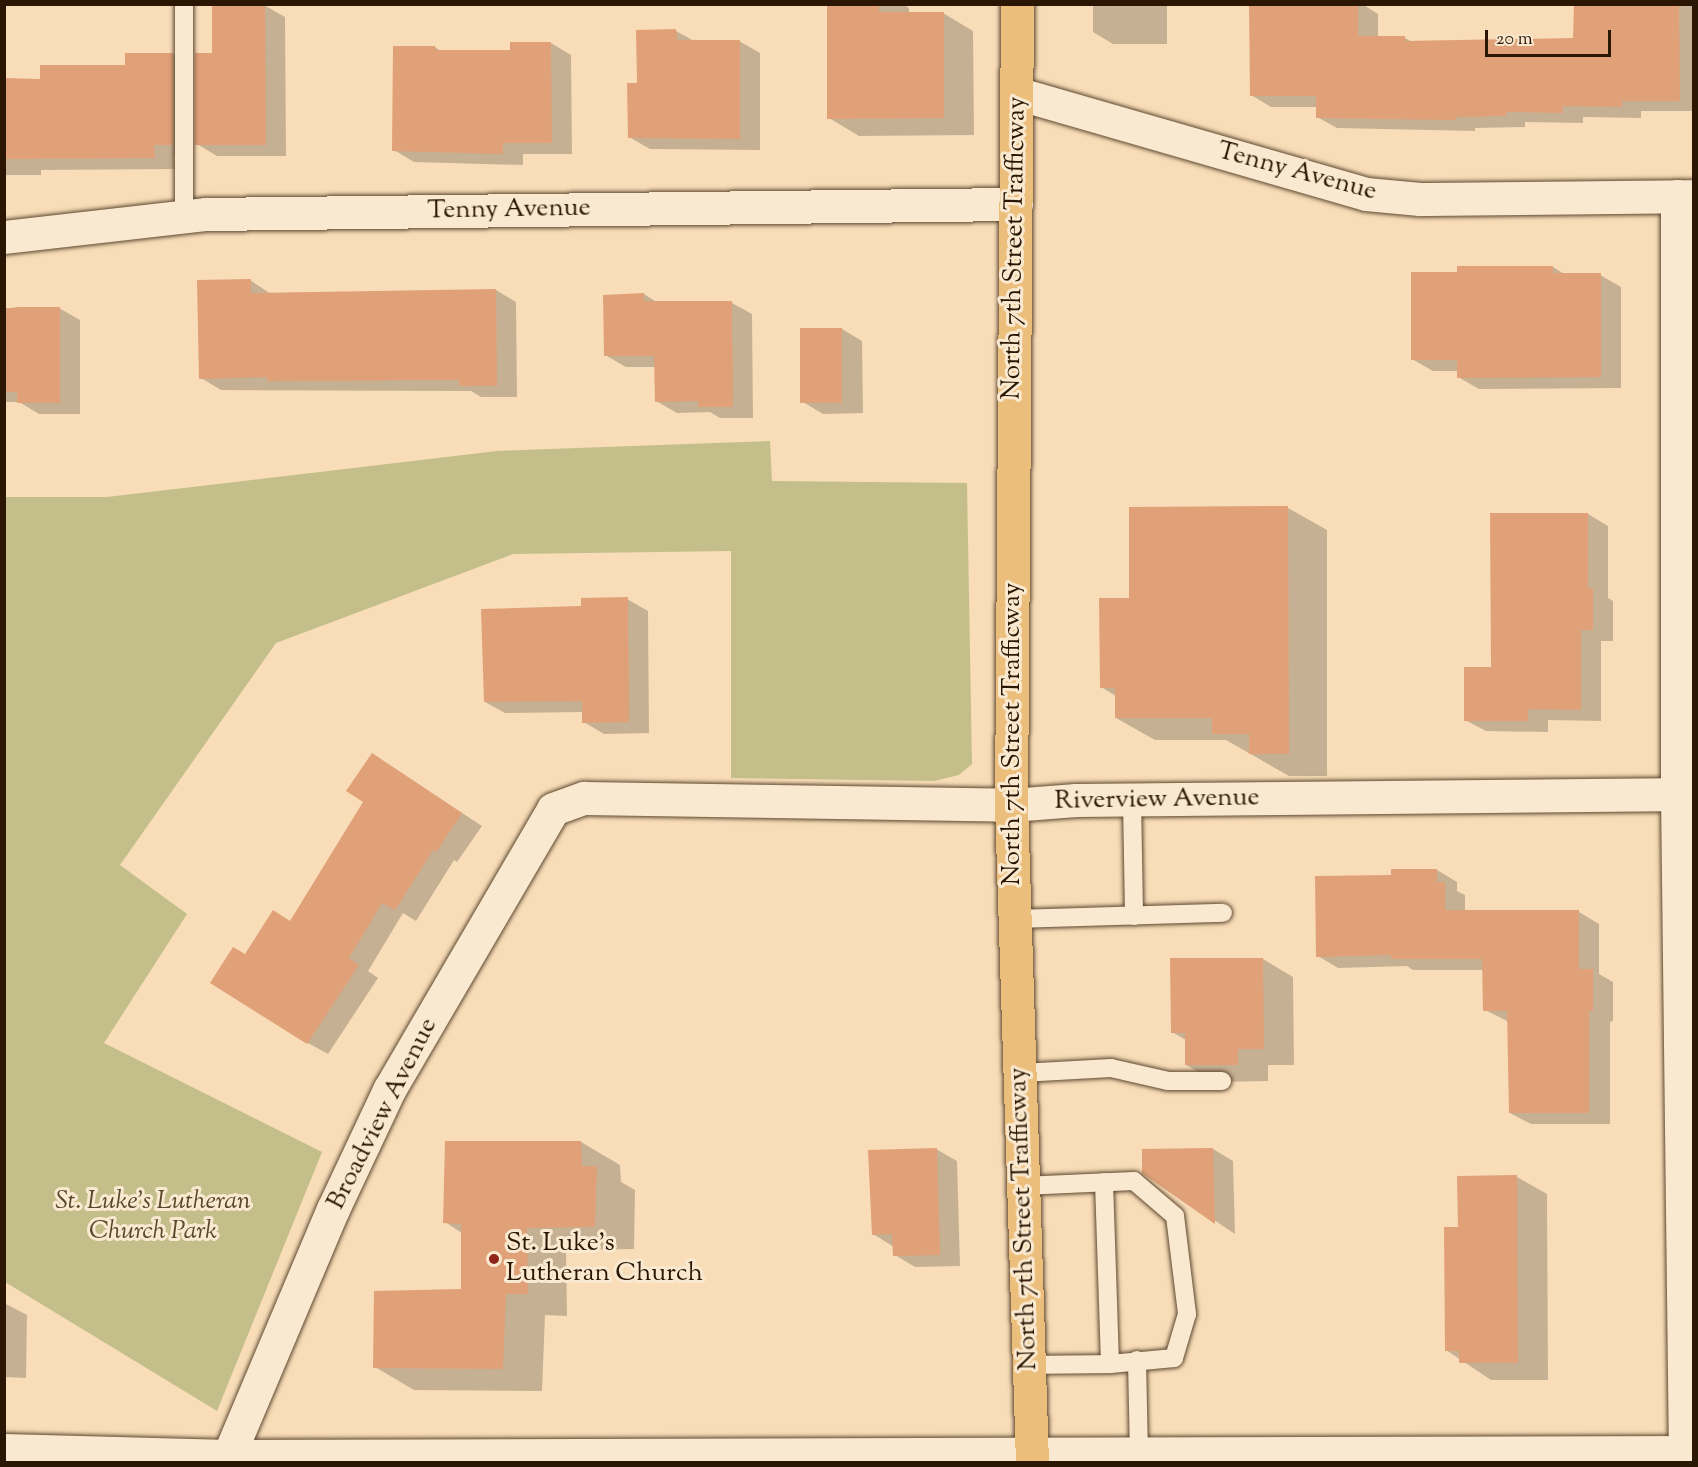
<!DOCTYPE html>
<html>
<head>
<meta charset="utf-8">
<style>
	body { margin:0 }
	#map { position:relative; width:1698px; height:1467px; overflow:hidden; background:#f8ddb8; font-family:"Sorts Mill Goudy",serif }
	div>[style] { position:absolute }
	.green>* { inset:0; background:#c4bf8a }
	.shadow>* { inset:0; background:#0003 }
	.building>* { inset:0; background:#e0a078; transform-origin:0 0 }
	.roads { filter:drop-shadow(0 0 2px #5e4830) drop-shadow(0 0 2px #5e4830) }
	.service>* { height:18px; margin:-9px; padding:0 9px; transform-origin:9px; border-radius:9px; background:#fae9d1 }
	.minor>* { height:33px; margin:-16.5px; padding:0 16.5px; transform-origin:16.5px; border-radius:16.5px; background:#fae9d1 }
	.primary>* { height:33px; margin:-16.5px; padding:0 16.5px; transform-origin:16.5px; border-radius:16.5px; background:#ecbe7c }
	.dots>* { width:16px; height:16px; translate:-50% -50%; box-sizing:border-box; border:3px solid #fae9d1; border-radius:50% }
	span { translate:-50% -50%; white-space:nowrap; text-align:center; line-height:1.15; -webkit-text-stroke:6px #fae9d1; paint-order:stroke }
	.street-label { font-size:26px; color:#2a1602 }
	.park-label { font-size:26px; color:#58492b; font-style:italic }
	.poi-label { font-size:26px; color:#2a1602 }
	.left { translate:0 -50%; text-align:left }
	.frame { position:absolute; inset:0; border:6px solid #2a1602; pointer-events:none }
	.scale { position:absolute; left:1485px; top:30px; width:126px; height:27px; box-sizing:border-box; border:3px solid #2a1602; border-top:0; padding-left:8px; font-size:18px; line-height:21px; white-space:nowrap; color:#2a1602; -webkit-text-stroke:4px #fae9d1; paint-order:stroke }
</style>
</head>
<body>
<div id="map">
	<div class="green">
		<i style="clip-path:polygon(770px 441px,772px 481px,967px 483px,972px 764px,959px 775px,934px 781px,731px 778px,731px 551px,513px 554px,276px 643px,120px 865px,187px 914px,104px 1043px,322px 1152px,217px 1411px,5px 1282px,5px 497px,107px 497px,497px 451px)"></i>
	</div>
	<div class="shadow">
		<i style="clip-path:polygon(828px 4px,903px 4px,909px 8px,909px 13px,943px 13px,973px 31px,974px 135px,859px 136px,829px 118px)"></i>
		<i style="clip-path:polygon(1093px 4px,1167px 4px,1167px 44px,1113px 44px,1093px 32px)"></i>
		<i style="clip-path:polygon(1251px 4px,1362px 4px,1378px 14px,1378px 38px,1405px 38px,1412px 42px,1575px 40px,1575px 4px,1694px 4px,1694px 111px,1641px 111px,1641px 118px,1583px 117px,1583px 123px,1525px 122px,1525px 127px,1475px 128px,1475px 131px,1337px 128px,1317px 117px,1317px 107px,1271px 107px,1251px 95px)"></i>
		<i style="clip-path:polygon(264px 5px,285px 17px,286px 156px,217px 156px,197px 144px,214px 54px)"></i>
		<i style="clip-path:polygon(676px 31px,694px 41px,739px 41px,760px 53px,760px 150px,650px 149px,629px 137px,639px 84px)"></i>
		<i style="clip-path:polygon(551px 43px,571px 55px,572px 154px,523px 154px,523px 165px,414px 162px,394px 150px,435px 47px,442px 52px,512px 52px)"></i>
		<i style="clip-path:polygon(172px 54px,193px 66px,193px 156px,174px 156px,175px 169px,41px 170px,41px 175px,4px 175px,4px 80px,41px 80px,126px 66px)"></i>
		<i style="clip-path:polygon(1553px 267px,1566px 275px,1600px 275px,1621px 287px,1621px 388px,1479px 389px,1458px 377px,1458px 371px,1433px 371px,1412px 359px,1458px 273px)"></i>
		<i style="clip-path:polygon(250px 280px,271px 294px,496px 290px,516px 302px,517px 397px,481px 397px,471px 391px,221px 390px,201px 378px)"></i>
		<i style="clip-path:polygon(644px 294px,658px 303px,732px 303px,752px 314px,753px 418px,720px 418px,710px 412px,677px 413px,656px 401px,656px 367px,626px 367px,605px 355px)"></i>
		<i style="clip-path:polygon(4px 308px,59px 308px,80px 320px,80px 414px,39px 414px,19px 402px,4px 402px)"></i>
		<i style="clip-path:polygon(842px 329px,862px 341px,863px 413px,823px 414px,803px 402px)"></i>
		<i style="clip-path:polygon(1288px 508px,1327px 530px,1327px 776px,1289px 776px,1226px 740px,1155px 740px,1116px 718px,1116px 696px,1101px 687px,1131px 600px)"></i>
		<i style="clip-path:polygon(1588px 514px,1608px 526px,1608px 598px,1613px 601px,1613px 641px,1601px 641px,1601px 721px,1548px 720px,1548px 732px,1486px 731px,1465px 720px,1493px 668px)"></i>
		<i style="clip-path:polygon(627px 599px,648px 611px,649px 733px,604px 734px,584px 722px,584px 712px,505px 713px,485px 702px,582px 607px)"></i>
		<i style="clip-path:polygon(373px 755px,482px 826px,457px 862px,454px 860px,416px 921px,403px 913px,368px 971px,378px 978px,328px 1054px,308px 1043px,246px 956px,291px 922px,365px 802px)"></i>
		<i style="clip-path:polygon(1437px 870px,1457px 882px,1457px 891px,1465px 895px,1465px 912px,1579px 912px,1599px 924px,1599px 974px,1613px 982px,1613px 1021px,1610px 1022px,1610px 1124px,1531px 1124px,1510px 1113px,1509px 1022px,1485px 1010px,1484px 970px,1413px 970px,1407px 966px,1338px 968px,1318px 956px,1393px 877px)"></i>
		<i style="clip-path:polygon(1263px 959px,1293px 977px,1294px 1065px,1268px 1065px,1268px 1081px,1216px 1082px,1186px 1065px,1186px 1040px,1172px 1032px)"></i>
		<i style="clip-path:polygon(581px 1142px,620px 1165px,621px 1182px,635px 1190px,634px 1249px,566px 1250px,567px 1316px,545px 1315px,542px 1391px,414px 1390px,375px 1367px,463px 1291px,462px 1233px,445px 1222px)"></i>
		<i style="clip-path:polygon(936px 1149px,957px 1161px,960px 1266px,915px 1267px,895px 1255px,894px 1247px,873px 1234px)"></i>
		<i style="clip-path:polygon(1213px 1149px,1233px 1161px,1235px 1234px,1144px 1173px)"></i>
		<i style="clip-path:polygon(1517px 1177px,1547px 1194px,1548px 1380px,1491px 1380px,1446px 1350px,1459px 1228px)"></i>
		<i style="clip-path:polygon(4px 1303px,27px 1315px,26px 1378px,4px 1377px)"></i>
	</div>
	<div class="building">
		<i style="clip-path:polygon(212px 4px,265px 4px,266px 145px,195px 145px,195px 53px,212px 53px)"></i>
		<i style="clip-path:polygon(827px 4px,879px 4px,879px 12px,944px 12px,944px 118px,827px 119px)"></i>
		<i style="clip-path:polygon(1249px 4px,1358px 4px,1358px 36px,1405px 36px,1405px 41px,1573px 38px,1574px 4px,1679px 4px,1680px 101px,1622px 101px,1622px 107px,1563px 106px,1563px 113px,1506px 112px,1506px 116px,1456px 117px,1456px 120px,1316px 118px,1316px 96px,1250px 96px)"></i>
		<i style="clip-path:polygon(676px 29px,677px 40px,740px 40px,740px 139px,628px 138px,627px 83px,637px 83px,636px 30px)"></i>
		<i style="clip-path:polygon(510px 42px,551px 42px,552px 143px,503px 143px,503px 154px,392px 151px,393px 46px,435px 46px,435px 50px,510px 50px)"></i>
		<i style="clip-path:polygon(125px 53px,173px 53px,173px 145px,154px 145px,155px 158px,4px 159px,4px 78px,40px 79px,40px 65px,125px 65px)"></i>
		<i style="clip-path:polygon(1457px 266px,1553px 266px,1553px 273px,1601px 273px,1601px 377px,1457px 378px,1457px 360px,1411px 360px,1411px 272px,1457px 272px)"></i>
		<i style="clip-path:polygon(251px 279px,251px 293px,496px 289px,497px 386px,459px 386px,459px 380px,267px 381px,267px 377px,199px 379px,197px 280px)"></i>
		<i style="clip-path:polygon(644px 293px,644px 301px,732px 301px,733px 407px,698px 407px,698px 401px,655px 402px,654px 356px,604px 356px,603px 295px)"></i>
		<i style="clip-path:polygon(18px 307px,60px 307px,60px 403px,17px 403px,17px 392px,4px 392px,4px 309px)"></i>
		<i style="left:800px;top:328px;width:42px;height:75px"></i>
		<i style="clip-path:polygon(1288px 506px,1289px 754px,1249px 754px,1249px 734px,1212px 734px,1212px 718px,1115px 718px,1115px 688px,1100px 688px,1099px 598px,1129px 598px,1129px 507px)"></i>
		<i style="clip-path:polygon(1490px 513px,1588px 513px,1588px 588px,1593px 588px,1593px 630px,1581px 630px,1581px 710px,1528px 709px,1528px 721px,1464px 721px,1464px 667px,1491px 667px)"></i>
		<i style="clip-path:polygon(628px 597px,629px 722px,582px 723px,582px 701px,484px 702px,481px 609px,581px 606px,581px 598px)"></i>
		<i style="clip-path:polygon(372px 753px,462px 813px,436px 852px,433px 850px,395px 910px,382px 903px,349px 958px,359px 965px,307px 1044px,210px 983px,233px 947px,245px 954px,273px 910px,290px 921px,363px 802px,346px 791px)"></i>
		<i style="clip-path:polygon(1391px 869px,1437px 869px,1437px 882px,1445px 882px,1445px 910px,1579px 910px,1579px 969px,1593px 969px,1593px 1011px,1589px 1011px,1589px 1113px,1509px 1113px,1507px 1011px,1483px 1011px,1482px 959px,1391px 959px,1391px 955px,1316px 957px,1315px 876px,1391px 875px)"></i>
		<i style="clip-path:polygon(1170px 958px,1263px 958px,1264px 1049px,1238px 1049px,1238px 1065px,1185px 1065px,1185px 1033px,1171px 1033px)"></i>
		<i style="clip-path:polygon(445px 1141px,581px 1141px,582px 1166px,597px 1166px,595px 1227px,527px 1228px,528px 1294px,506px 1294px,503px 1369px,373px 1368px,374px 1291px,461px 1289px,461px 1224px,443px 1223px)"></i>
		<i style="clip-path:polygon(937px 1148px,940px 1255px,893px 1256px,892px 1234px,872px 1235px,868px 1150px)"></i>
		<i style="clip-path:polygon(1213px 1148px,1215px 1224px,1142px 1173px,1142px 1149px)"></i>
		<i style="clip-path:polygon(1517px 1175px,1518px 1363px,1459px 1363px,1459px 1351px,1445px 1351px,1444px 1227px,1458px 1227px,1457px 1176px)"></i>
	</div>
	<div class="roads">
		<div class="service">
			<i style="left:184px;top:4px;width:212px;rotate:90deg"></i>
			<i style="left:1132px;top:799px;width:117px;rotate:89deg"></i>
			<i style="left:1015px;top:919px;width:208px;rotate:-1.7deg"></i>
			<i style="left:1021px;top:1073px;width:90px;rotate:-3.2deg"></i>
			<i style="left:1111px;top:1068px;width:58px;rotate:12.8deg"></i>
			<i style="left:1168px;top:1081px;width:54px"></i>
			<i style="left:1104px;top:1182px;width:182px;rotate:88.1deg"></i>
			<i style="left:1022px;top:1186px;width:112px;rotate:-2.6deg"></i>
			<i style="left:1134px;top:1181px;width:54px;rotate:40.5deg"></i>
			<i style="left:1175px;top:1216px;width:99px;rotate:83deg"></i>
			<i style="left:1187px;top:1314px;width:46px;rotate:106.5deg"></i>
			<i style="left:1174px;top:1358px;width:64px;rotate:174.6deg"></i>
			<i style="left:1110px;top:1364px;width:81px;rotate:179.3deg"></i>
			<i style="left:1137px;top:1360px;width:94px;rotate:88.8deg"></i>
		</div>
		<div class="minor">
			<i style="left:1016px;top:93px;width:364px;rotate:16.1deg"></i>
			<i style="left:1366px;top:194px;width:54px;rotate:5.3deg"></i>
			<i style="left:1420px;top:199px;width:274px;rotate:-0.6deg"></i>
			<i style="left:1677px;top:196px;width:598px;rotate:90deg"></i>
			<i style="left:1677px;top:794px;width:668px;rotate:89.31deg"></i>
			<i style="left:4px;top:237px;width:203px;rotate:-6.5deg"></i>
			<i style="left:206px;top:214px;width:810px;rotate:-0.71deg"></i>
			<i style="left:4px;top:1450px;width:225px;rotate:1.5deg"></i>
			<i style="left:229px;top:1456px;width:1465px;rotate:-0.16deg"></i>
			<i style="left:226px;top:1462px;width:275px;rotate:-67.1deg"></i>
			<i style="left:333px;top:1209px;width:132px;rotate:-64.8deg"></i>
			<i style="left:389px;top:1090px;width:325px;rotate:-59.7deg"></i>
			<i style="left:553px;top:809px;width:33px;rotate:-20deg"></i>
			<i style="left:584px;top:798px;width:427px;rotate:0.9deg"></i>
			<i style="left:1011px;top:805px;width:65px;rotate:-4.4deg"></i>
			<i style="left:1076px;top:800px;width:618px;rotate:-0.56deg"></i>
		</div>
		<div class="primary">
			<i style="left:1017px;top:4px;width:801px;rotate:90.43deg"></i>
			<i style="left:1011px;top:805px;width:657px;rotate:88.17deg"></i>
		</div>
	</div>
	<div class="dots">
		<i style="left:494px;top:1259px;background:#8f2418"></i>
	</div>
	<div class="street-label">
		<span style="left:1297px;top:172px;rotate:15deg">Tenny Avenue</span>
		<span style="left:509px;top:210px;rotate:-1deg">Tenny Avenue</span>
		<span style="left:1015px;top:248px;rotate:-89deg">North 7th Street Trafficway</span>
		<span style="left:1013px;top:734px;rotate:-90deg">North 7th Street Trafficway</span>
		<span style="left:1157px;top:800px;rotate:-1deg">Riverview Avenue</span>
		<span style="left:383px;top:1114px;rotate:-63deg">Broadview Avenue</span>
		<span style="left:1024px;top:1219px;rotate:-92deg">North 7th Street Trafficway</span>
	</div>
	<div class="park-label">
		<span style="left:153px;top:1217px">St. Luke's Lutheran<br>Church Park</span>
	</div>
	<div class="poi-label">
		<span class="left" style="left:506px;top:1259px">St. Luke's<br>Lutheran Church</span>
	</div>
	<div class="frame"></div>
	<div class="scale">20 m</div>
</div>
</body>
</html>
